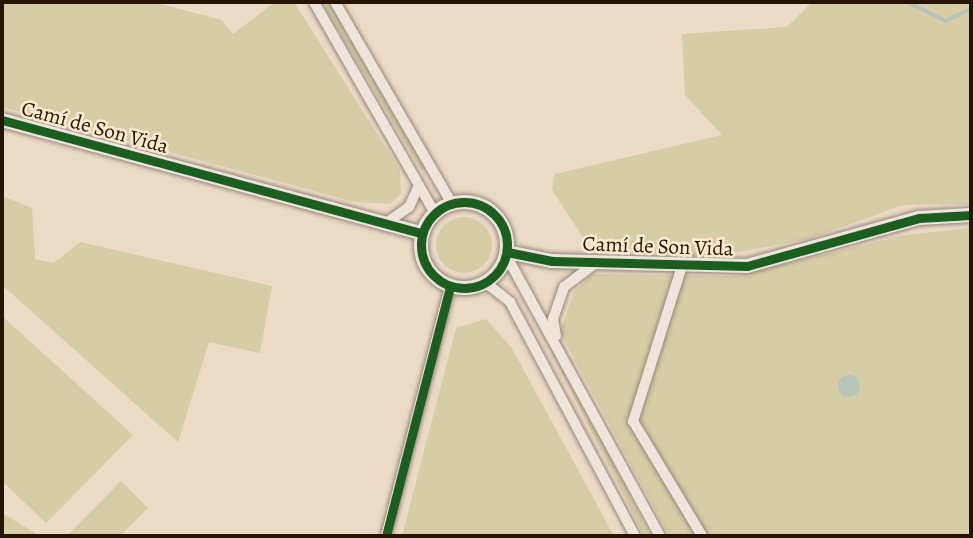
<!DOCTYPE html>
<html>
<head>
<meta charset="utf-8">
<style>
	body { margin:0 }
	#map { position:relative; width:973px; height:538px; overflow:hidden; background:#ecdbc5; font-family:Alegreya,serif }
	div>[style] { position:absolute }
	.green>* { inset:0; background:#d4cda6 }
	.round { border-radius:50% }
	.water>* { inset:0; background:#b6c5b7 }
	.stream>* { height:3.5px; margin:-1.75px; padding:0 1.75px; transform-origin:1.75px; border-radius:1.75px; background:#b6c5b7 }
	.roads { filter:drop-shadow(0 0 2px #95887a) drop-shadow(0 0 2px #95887a) }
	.minor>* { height:10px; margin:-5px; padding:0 5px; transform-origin:5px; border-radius:5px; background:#eee5da }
	.tertiary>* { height:14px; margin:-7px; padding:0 7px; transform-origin:7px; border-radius:7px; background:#eee5da }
	.tertiary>.ring { margin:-7px; padding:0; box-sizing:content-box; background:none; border:14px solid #eee5da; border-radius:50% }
	.cycleway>* { height:9px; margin:-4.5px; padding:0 4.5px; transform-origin:4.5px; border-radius:4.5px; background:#1b5e20 }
	.cycleway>.ring { margin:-4.5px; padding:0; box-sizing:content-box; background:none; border:9px solid #1b5e20; border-radius:50% }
	span { translate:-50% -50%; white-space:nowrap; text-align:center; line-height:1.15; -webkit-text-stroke:5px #fdeacf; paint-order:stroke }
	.street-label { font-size:21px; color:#251402 }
	.frame { position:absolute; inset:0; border:4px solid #251402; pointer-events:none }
</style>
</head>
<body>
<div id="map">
	<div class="green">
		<i style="clip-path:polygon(2px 2px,153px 2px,222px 20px,233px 34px,275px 2px,294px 2px,400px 170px,401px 194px,390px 204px,355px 202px,2px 107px)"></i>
		<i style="clip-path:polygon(321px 2px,329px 2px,347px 29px,427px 169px,422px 171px)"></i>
		<i style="clip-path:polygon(812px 2px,971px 2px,971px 204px,904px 205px,808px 239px,708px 258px,627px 250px,582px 236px,552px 190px,555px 174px,722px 135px,685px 95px,682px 34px,787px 27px)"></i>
		<i style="clip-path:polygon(2px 196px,32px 208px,35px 259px,54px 263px,80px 242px,272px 286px,260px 353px,209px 342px,178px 442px,2px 285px)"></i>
		<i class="round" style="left:436px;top:217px;width:56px;height:56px"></i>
		<i style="clip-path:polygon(971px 228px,971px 536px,669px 536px,560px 332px,574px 292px,592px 274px,735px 276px,905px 235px)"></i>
		<i style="clip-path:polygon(532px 313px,607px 450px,651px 536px,644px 536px)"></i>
		<i style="clip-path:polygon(2px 316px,133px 435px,46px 523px,2px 481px)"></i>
		<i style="clip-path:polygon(486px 319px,511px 347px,614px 536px,402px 536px,456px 328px)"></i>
		<i style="clip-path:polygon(121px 481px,148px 508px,120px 536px,67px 536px)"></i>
		<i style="clip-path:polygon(2px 513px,40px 536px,2px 536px)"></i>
	</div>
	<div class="water">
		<i class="round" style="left:838px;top:375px;width:22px;height:22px"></i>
	</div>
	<div class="stream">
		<i style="left:907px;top:2px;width:43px;rotate:26deg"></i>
		<i style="left:946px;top:21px;width:28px;rotate:-26deg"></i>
	</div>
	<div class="roads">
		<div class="minor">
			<i style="left:314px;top:2px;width:243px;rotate:60.2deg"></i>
			<i style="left:335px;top:2px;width:233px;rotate:59.9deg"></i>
			<i style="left:386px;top:223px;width:28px;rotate:-35deg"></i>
			<i style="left:409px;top:207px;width:23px;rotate:-65deg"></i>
			<i style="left:506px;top:255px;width:320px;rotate:61.3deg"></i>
			<i style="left:682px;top:266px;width:163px;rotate:107.5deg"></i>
			<i style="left:633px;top:421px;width:134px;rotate:59deg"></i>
			<i style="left:486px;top:283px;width:31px;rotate:38deg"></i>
			<i style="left:510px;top:302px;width:265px;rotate:61.9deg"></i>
			<i style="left:556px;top:336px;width:17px;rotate:-100deg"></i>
			<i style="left:553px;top:319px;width:34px;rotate:-71deg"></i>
			<i style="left:564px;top:287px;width:41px;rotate:-37.1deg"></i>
			<i style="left:386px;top:536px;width:258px;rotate:-75.6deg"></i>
		</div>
		<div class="tertiary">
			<i style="left:2px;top:120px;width:435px;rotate:15.1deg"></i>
			<i class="ring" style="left:421px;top:202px;width:72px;height:72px"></i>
			<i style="left:507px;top:252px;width:46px;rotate:11.3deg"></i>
			<i style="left:552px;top:261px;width:195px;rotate:1.5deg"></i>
			<i style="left:747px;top:266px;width:179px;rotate:-15.6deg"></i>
			<i style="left:919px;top:218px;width:52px;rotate:-3.3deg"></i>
		</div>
	</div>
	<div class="cycleway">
		<i style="left:2px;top:120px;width:435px;rotate:15.1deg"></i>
		<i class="ring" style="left:421px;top:202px;width:77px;height:77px"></i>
		<i style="left:507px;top:252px;width:46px;rotate:11.3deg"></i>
		<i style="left:552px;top:261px;width:195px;rotate:1.5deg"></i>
		<i style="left:747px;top:266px;width:179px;rotate:-15.6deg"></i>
		<i style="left:919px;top:218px;width:52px;rotate:-3.3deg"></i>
		<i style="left:386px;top:536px;width:258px;rotate:-75.6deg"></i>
	</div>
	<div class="street-label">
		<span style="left:95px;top:127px;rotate:15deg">Camí de Son Vida</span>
		<span style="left:658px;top:246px;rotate:2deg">Camí de Son Vida</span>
	</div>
	<div class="frame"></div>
</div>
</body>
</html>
